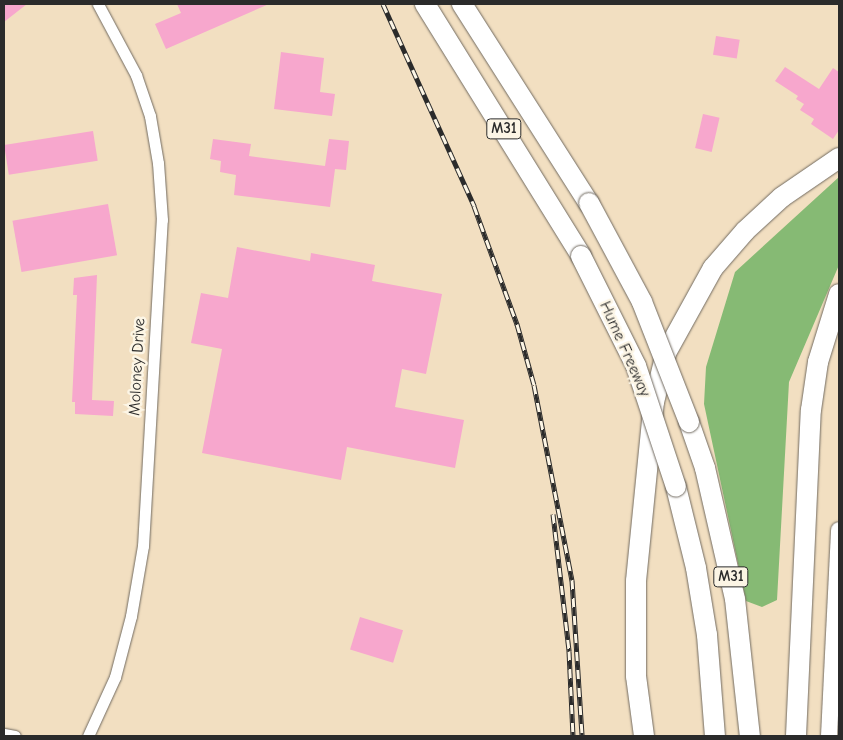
<!DOCTYPE html>
<html>
<head>
<meta charset="utf-8">
<style>
	body { margin:0 }
	#map { position:relative; width:843px; height:740px; overflow:hidden; background:#f2dfc1; font-family:"Comic Neue",sans-serif }
	div>[style] { position:absolute }
	.forest>* { inset:0; background:#86ba74 }
	.building>* { inset:0; background:#f7a7cd; transform-origin:0 0 }
	.roads { filter:drop-shadow(0 0 1px #716a60) drop-shadow(0 0 1px #716a60) }
	.street>* { height:11px; margin:-5.5px; padding:0 5.5px; transform-origin:5.5px; border-radius:5.5px; background:#fff }
	.secondary>* { height:16px; margin:-8px; padding:0 8px; transform-origin:8px; border-radius:8px; background:#fff }
	.highway>* { height:20px; margin:-10px; padding:0 10px; transform-origin:10px; border-radius:10px; background:#fff }
	.rail>* { height:5px; margin-top:-2.5px; transform-origin:0; background:repeating-linear-gradient(90deg,#fcf5e5 0 9px,#2b2b2b 0 18px); box-sizing:border-box; border-block:1px solid #2b2b2b }
	.bridges { filter:drop-shadow(0 0 1px #716a60) drop-shadow(0 0 1px #716a60) }
	.highway-bridge>* { height:20px; margin:-10px; padding:0 10px; transform-origin:10px; border-radius:10px; background:#fff }
	span { translate:-50% -50%; white-space:nowrap; text-align:center; line-height:1.15; -webkit-text-stroke:5px #fcf5e5; paint-order:stroke }
	.shield-label span { padding:1px 4px; background:#fcf5e5; border:1px solid; border-radius:4px; -webkit-text-stroke-width:0 }
	.shield-label { font-size:15px; color:#2b2b2b; font-weight:700 }
	.street-label { font-size:16px; color:#2b2b2b }
	.frame { position:absolute; inset:0; border:5px solid #2b2b2b; pointer-events:none }
</style>
</head>
<body>
<div id="map">
	<div class="forest">
		<i style="clip-path:polygon(839px 177px,839px 265px,789px 382px,777px 600px,762px 607px,746px 601px,704px 404px,706px 367px,735px 272px)"></i>
	</div>
	<div class="building">
		<i style="clip-path:polygon(4px 4px,27px 4px,4px 22px)"></i>
		<i style="clip-path:polygon(177px 4px,269px 4px,166px 49px,155px 24px,181px 13px)"></i>
		<i style="left:716px;top:36px;width:24px;height:19px;rotate:9deg"></i>
		<i style="clip-path:polygon(281px 52px,324px 58px,320px 92px,335px 94px,332px 116px,274px 109px)"></i>
		<i style="clip-path:polygon(785px 67px,819px 89px,833px 68px,839px 72px,839px 130px,833px 139px,811px 124px,814px 119px,800px 110px,804px 104px,796px 99px,798px 96px,775px 81px)"></i>
		<i style="left:703px;top:114px;width:17px;height:35px;rotate:13deg"></i>
		<i style="left:93px;top:131px;width:30px;height:90px;rotate:81deg"></i>
		<i style="clip-path:polygon(213px 139px,251px 144px,249px 156px,325px 166px,329px 139px,349px 141px,346px 170px,335px 169px,330px 207px,234px 195px,236px 175px,220px 172px,221px 161px,210px 159px)"></i>
		<i style="left:108px;top:204px;width:52px;height:97px;rotate:80deg"></i>
		<i style="clip-path:polygon(237px 247px,310px 261px,311px 253px,375px 265px,372px 281px,442px 294px,426px 374px,402px 369px,395px 407px,464px 420px,455px 468px,347px 447px,341px 480px,202px 453px,222px 349px,191px 343px,201px 293px,228px 298px)"></i>
		<i style="clip-path:polygon(97px 275px,92px 400px,114px 401px,113px 416px,75px 414px,75px 402px,72px 402px,77px 295px,73px 295px,74px 278px)"></i>
		<i style="left:360px;top:617px;width:45px;height:34px;rotate:17deg"></i>
	</div>
	<div class="roads">
		<div class="street">
			<i style="left:4px;top:734px;width:11px;rotate:10deg"></i>
			<i style="left:88px;top:736px;width:65px;rotate:-65.4deg"></i>
			<i style="left:115px;top:677px;width:63px;rotate:-75.3deg"></i>
			<i style="left:131px;top:616px;width:71px;rotate:-80.3deg"></i>
			<i style="left:143px;top:546px;width:327px;rotate:-86.7deg"></i>
			<i style="left:162px;top:220px;width:57px;rotate:-94deg"></i>
			<i style="left:158px;top:163px;width:48px;rotate:-99.7deg"></i>
			<i style="left:150px;top:116px;width:43px;rotate:-108.9deg"></i>
			<i style="left:136px;top:75px;width:81px;rotate:-118.2deg"></i>
		</div>
		<div class="secondary">
			<i style="left:829px;top:736px;width:206px;rotate:-87.2deg"></i>
		</div>
		<div class="highway">
			<i style="left:425px;top:4px;width:296px;rotate:58.2deg"></i>
			<i style="left:462px;top:4px;width:236px;rotate:57.5deg"></i>
			<i style="left:689px;top:422px;width:49px;rotate:70.8deg"></i>
			<i style="left:705px;top:468px;width:134px;rotate:77.1deg"></i>
			<i style="left:735px;top:599px;width:138px;rotate:83.8deg"></i>
			<i style="left:676px;top:487px;width:83px;rotate:76.1deg"></i>
			<i style="left:696px;top:568px;width:68px;rotate:80.7deg"></i>
			<i style="left:707px;top:635px;width:101px;rotate:85.5deg"></i>
			<i style="left:644px;top:736px;width:61px;rotate:-97.6deg"></i>
			<i style="left:636px;top:676px;width:95px;rotate:-90deg"></i>
			<i style="left:636px;top:581px;width:180px;rotate:-84.3deg"></i>
			<i style="left:654px;top:402px;width:50px;rotate:-76.2deg"></i>
			<i style="left:666px;top:353px;width:97px;rotate:-61.1deg"></i>
			<i style="left:713px;top:268px;width:49px;rotate:-49.1deg"></i>
			<i style="left:745px;top:231px;width:50px;rotate:-42.6deg"></i>
			<i style="left:782px;top:197px;width:69px;rotate:-34.4deg"></i>
			<i style="left:796px;top:736px;width:326px;rotate:-87.4deg"></i>
			<i style="left:811px;top:410px;width:49px;rotate:-81.7deg"></i>
			<i style="left:818px;top:362px;width:71px;rotate:-72.8deg"></i>
		</div>
	</div>
	<div class="rail">
		<i style="left:383px;top:4px;width:222px;rotate:65.7deg"></i>
		<i style="left:474px;top:206px;width:126px;rotate:70deg"></i>
		<i style="left:517px;top:324px;width:63px;rotate:74.4deg"></i>
		<i style="left:534px;top:385px;width:199px;rotate:79deg"></i>
		<i style="left:572px;top:580px;width:156px;rotate:86.3deg"></i>
		<i style="left:553px;top:514px;width:138px;rotate:83.3deg"></i>
		<i style="left:569px;top:651px;width:85px;rotate:87.3deg"></i>
	</div>
	<div class="bridges">
		<div class="highway-bridge">
			<i style="left:589px;top:203px;width:112px;rotate:61.8deg"></i>
			<i style="left:642px;top:302px;width:129px;rotate:68.6deg"></i>
			<i style="left:581px;top:256px;width:123px;rotate:63.4deg"></i>
			<i style="left:636px;top:366px;width:127px;rotate:71.7deg"></i>
		</div>
	</div>
	<div class="shield-label">
		<span style="left:504px;top:129px">M31</span>
		<span style="left:731px;top:577px">M31</span>
	</div>
	<div class="street-label">
		<span style="left:625px;top:349px;rotate:66deg">Hume Freeway</span>
		<span style="left:137px;top:367px;rotate:-87deg">Moloney Drive</span>
	</div>
	<div class="frame"></div>
</div>
</body>
</html>
